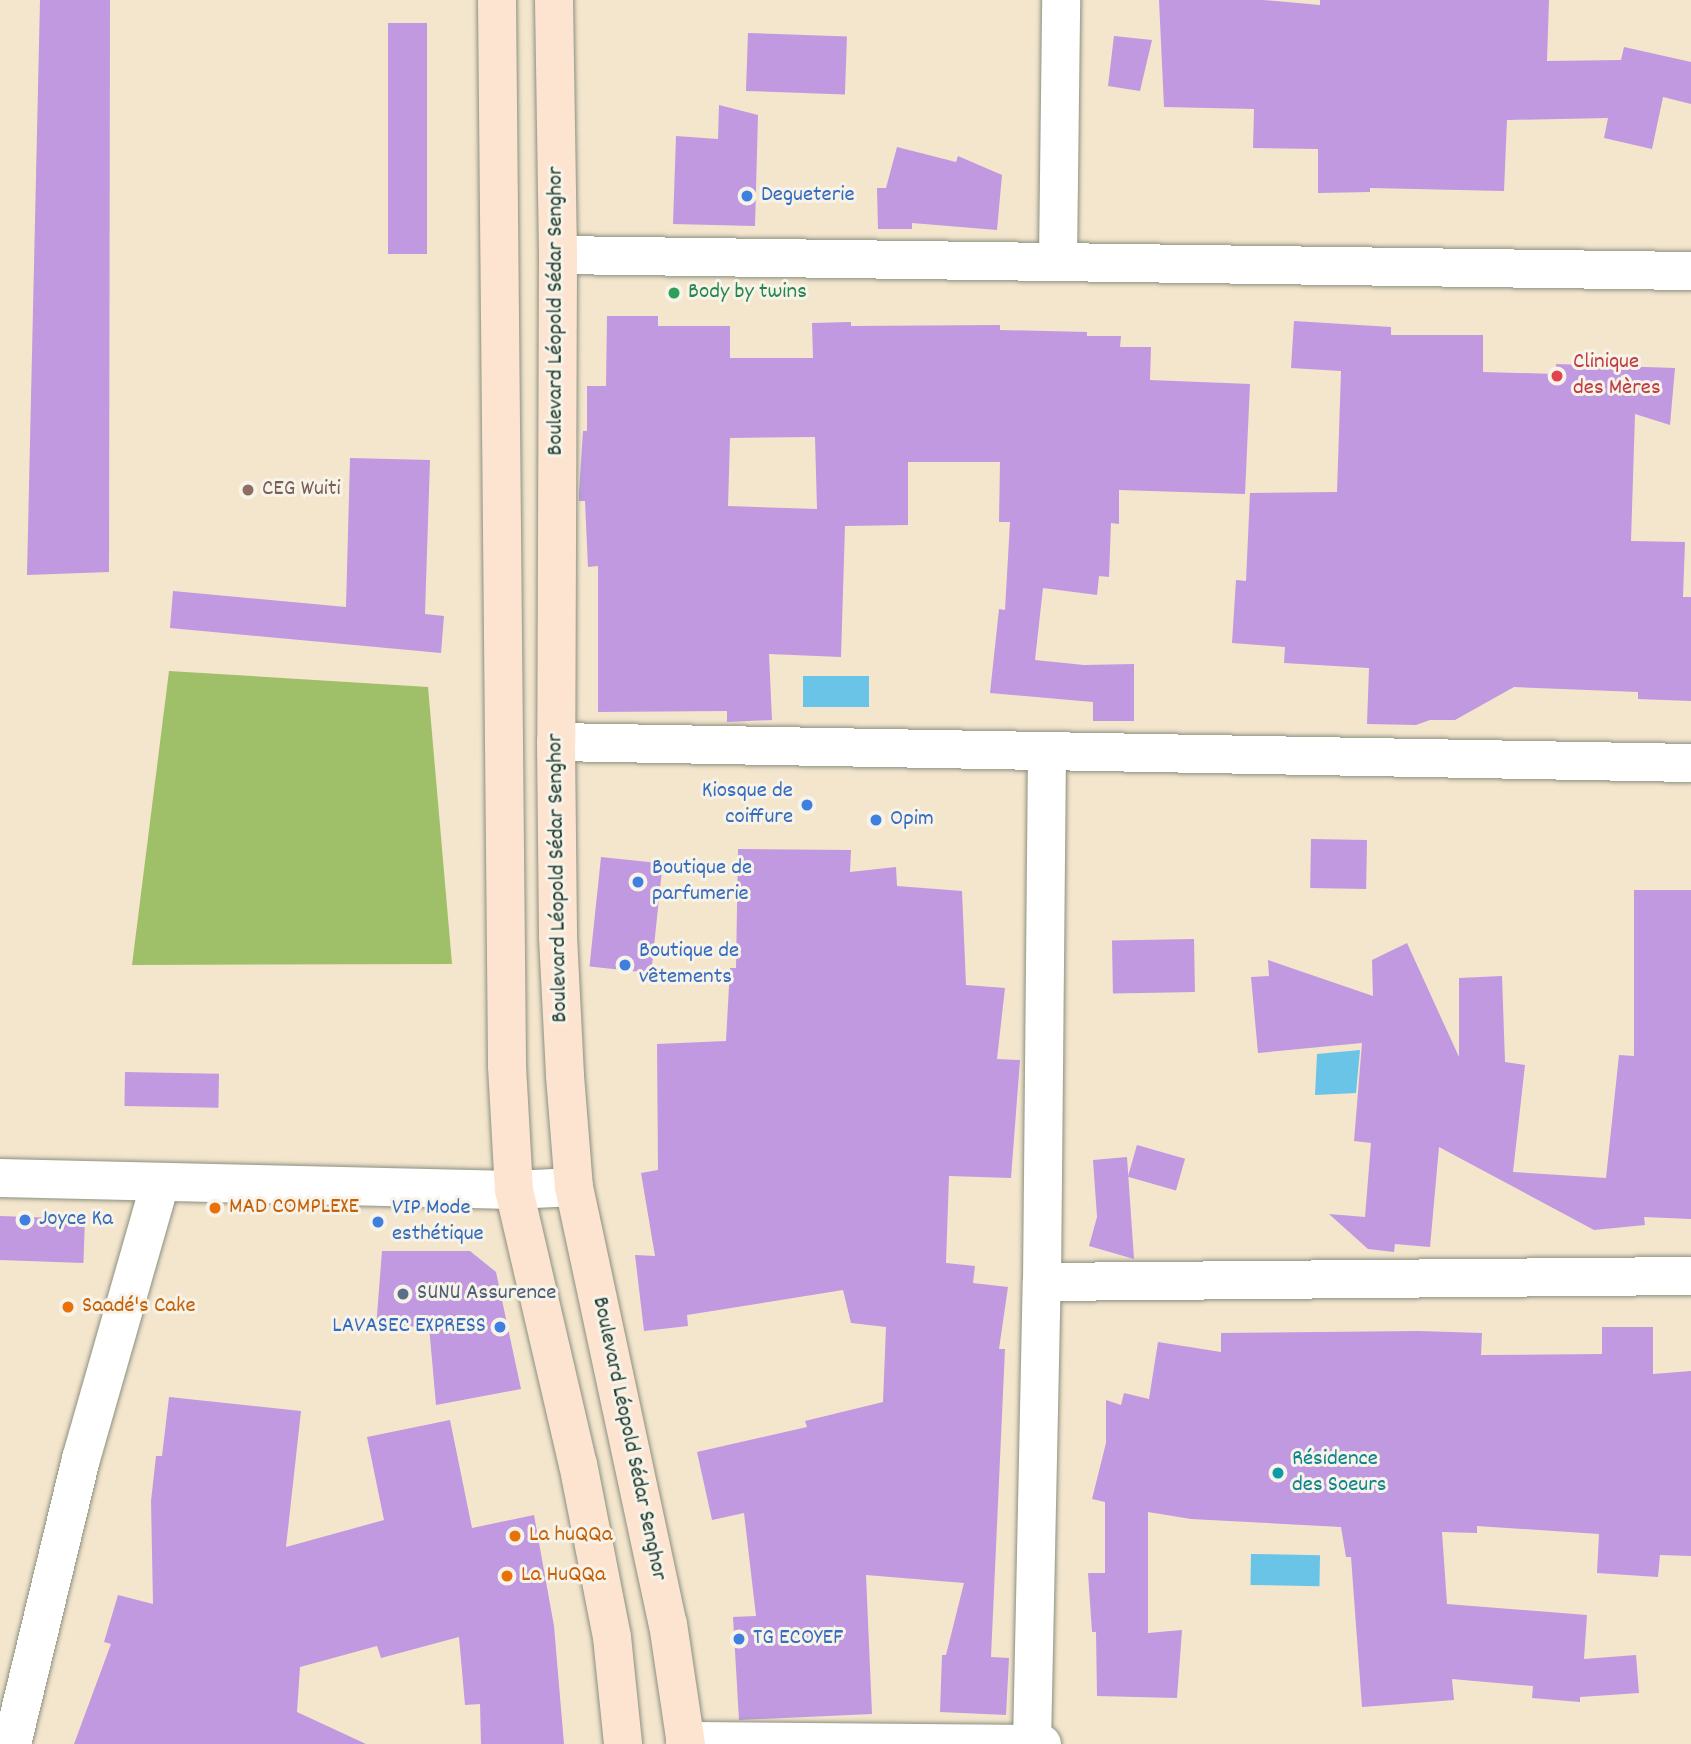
<!DOCTYPE html>
<html>
<head>
<meta charset="utf-8">
<style>
	body { margin:0 }
	#map { position:relative; width:1691px; height:1744px; overflow:hidden; background:#f4e5cd; font-family:Dekko,sans-serif }
	div>[style] { position:absolute }
	.green>* { inset:0; background:#9fc069 }
	.water>* { inset:0; background:#6ac4e7; transform-origin:0 0 }
	.building>* { inset:0; background:#c099e0; transform-origin:0 0 }
	.roads { filter:drop-shadow(0 0 2px #8a9180) drop-shadow(0 0 2px #8a9180) }
	.minor>* { height:38px; margin:-19px; padding:0 19px; transform-origin:19px; border-radius:19px; background:#fff }
	.tertiary>* { height:38px; margin:-19px; padding:0 19px; transform-origin:19px; border-radius:19px; background:#fff }
	.secondary>* { height:38px; margin:-19px; padding:0 19px; transform-origin:19px; border-radius:19px; background:#fde4d1 }
	.dots>* { width:19px; height:19px; translate:-50% -50%; box-sizing:border-box; border:4px solid #f7f3e8; border-radius:50% }
	span { translate:-50% -50%; white-space:nowrap; text-align:center; line-height:1.15; -webkit-text-stroke:6px #f7f3e8; paint-order:stroke }
	.shop-label { font-size:23px; color:#366cbe }
	.left { translate:0 -50%; text-align:left }
	.right { translate:-100% -50%; text-align:right }
	.leisure-label { font-size:23px; color:#27864d }
	.street-label { font-size:23px; color:#1f3d34 }
	.health-label { font-size:23px; color:#be3a42 }
	.education-label { font-size:23px; color:#785e54 }
	.food-label { font-size:23px; color:#c56008 }
	.service-label { font-size:23px; color:#4e5e75 }
	.culture-label { font-size:23px; color:#0d838f }
</style>
</head>
<body>
<div id="map">
	<div class="green">
		<i style="clip-path:polygon(169px 671px,428px 687px,452px 964px,132px 965px)"></i>
	</div>
	<div class="water">
		<i style="left:803px;top:676px;width:66px;height:31px"></i>
		<i style="clip-path:polygon(1360px 1050px,1356px 1093px,1315px 1095px,1317px 1054px)"></i>
		<i style="left:1251px;top:1554px;width:69px;height:31px;rotate:1deg"></i>
	</div>
	<div class="building">
		<i style="clip-path:polygon(40px 0,110px 0,109px 572px,27px 575px)"></i>
		<i style="clip-path:polygon(1159px 0,1263px 0,1320px 5px,1320px 0,1549px 0,1547px 61px,1621px 60px,1624px 47px,1691px 62px,1691px 104px,1663px 97px,1652px 149px,1604px 138px,1608px 118px,1507px 120px,1504px 191px,1370px 188px,1370px 192px,1318px 193px,1318px 149px,1253px 148px,1254px 109px,1164px 107px)"></i>
		<i style="left:388px;top:23px;width:39px;height:231px"></i>
		<i style="left:748px;top:33px;width:99px;height:58px;rotate:2deg"></i>
		<i style="clip-path:polygon(1114px 36px,1152px 40px,1140px 91px,1108px 86px)"></i>
		<i style="clip-path:polygon(719px 105px,758px 115px,755px 226px,673px 224px,676px 136px,718px 139px)"></i>
		<i style="clip-path:polygon(897px 147px,956px 162px,958px 156px,1002px 175px,997px 230px,912px 223px,912px 229px,878px 229px,877px 188px,886px 188px)"></i>
		<i style="clip-path:polygon(evenodd,607px 316px,658px 316px,658px 326px,730px 326px,730px 358px,813px 358px,812px 323px,851px 322px,851px 326px,1000px 325px,1000px 330px,1087px 332px,1087px 336px,1121px 336px,1120px 347px,1151px 347px,1150px 380px,1250px 384px,1245px 494px,1119px 490px,1119px 524px,1111px 523px,1109px 577px,1099px 576px,1097px 595px,1043px 588px,1035px 660px,1084px 665px,1134px 664px,1134px 721px,1093px 721px,1093px 702px,990px 693px,999px 609px,1005px 610px,1010px 522px,999px 522px,1000px 462px,908px 462px,908px 525px,845px 526px,841px 657px,769px 654px,772px 720px,727px 722px,727px 711px,598px 712px,598px 566px,588px 567px,585px 501px,579px 501px,579px 493px,583px 431px,587px 431px,587px 386px,606px 386px,607px 316px,815px 437px,817px 509px,728px 506px,730px 438px,815px 437px)"></i>
		<i style="clip-path:polygon(1294px 321px,1391px 327px,1391px 335px,1483px 335px,1483px 372px,1556px 374px,1556px 364px,1675px 368px,1670px 425px,1635px 414px,1631px 541px,1685px 542px,1683px 597px,1691px 597px,1691px 701px,1638px 699px,1638px 692px,1514px 687px,1455px 720px,1430px 720px,1416px 725px,1367px 724px,1369px 668px,1284px 663px,1285px 647px,1232px 643px,1236px 580px,1246px 581px,1250px 493px,1337px 492px,1341px 371px,1291px 368px)"></i>
		<i style="clip-path:polygon(350px 458px,430px 460px,425px 614px,444px 616px,441px 653px,170px 628px,173px 591px,346px 607px)"></i>
		<i style="left:1311px;top:839px;width:56px;height:49px;rotate:1deg"></i>
		<i style="clip-path:polygon(738px 849px,851px 850px,850px 872px,896px 867px,897px 886px,962px 891px,966px 985px,1005px 988px,997px 1059px,1020px 1060px,1011px 1178px,949px 1176px,946px 1263px,975px 1266px,973px 1283px,1008px 1287px,999px 1349px,1005px 1349px,991px 1657px,1009px 1658px,1006px 1715px,940px 1712px,942px 1655px,946px 1655px,964px 1583px,866px 1575px,872px 1714px,739px 1720px,733px 1617px,756px 1616px,744px 1513px,712px 1520px,697px 1452px,807px 1427px,805px 1421px,883px 1402px,886px 1327px,851px 1323px,843px 1290px,687px 1315px,688px 1326px,644px 1331px,635px 1255px,655px 1256px,641px 1173px,658px 1170px,657px 1044px,726px 1041px,730px 968px,736px 968px)"></i>
		<i style="left:601px;top:857px;width:62px;height:110px;rotate:6deg"></i>
		<i style="clip-path:polygon(1634px 890px,1691px 890px,1691px 1219px,1644px 1217px,1645px 1225px,1594px 1230px,1439px 1147px,1430px 1247px,1395px 1244px,1394px 1252px,1368px 1249px,1329px 1214px,1365px 1217px,1371px 1143px,1354px 1141px,1362px 1043px,1258px 1053px,1251px 977px,1269px 976px,1268px 960px,1373px 996px,1372px 960px,1407px 943px,1459px 1057px,1459px 978px,1502px 976px,1505px 1062px,1525px 1065px,1513px 1172px,1606px 1178px,1619px 1055px,1634px 1056px)"></i>
		<i style="left:1194px;top:939px;width:53px;height:82px;rotate:89deg"></i>
		<i style="left:125px;top:1072px;width:94px;height:34px;rotate:1deg"></i>
		<i style="left:1137px;top:1145px;width:50px;height:33px;rotate:16deg"></i>
		<i style="clip-path:polygon(1127px 1157px,1134px 1259px,1089px 1246px,1097px 1217px,1093px 1160px)"></i>
		<i style="left:0;top:1216px;width:85px;height:44px;rotate:2deg"></i>
		<i style="clip-path:polygon(382px 1251px,470px 1251px,496px 1272px,521px 1389px,436px 1405px,429px 1326px,376px 1328px)"></i>
		<i style="clip-path:polygon(1602px 1327px,1653px 1327px,1653px 1374px,1691px 1371px,1691px 1556px,1660px 1555px,1658px 1577px,1597px 1573px,1599px 1534px,1477px 1526px,1477px 1533px,1442px 1532px,1447px 1604px,1587px 1615px,1584px 1659px,1636px 1655px,1639px 1693px,1580px 1697px,1580px 1702px,1532px 1698px,1533px 1686px,1452px 1679px,1454px 1700px,1362px 1707px,1351px 1557px,1346px 1557px,1341px 1527px,1191px 1519px,1148px 1512px,1148px 1633px,1182px 1630px,1177px 1698px,1097px 1696px,1096px 1632px,1092px 1632px,1088px 1573px,1105px 1573px,1105px 1502px,1092px 1499px,1106px 1443px,1106px 1400px,1121px 1405px,1124px 1393px,1149px 1399px,1158px 1342px,1221px 1352px,1221px 1333px,1419px 1331px,1482px 1333px,1481px 1355px,1602px 1354px)"></i>
		<i style="clip-path:polygon(169px 1397px,301px 1411px,286px 1547px,384px 1520px,367px 1437px,450px 1420px,472px 1528px,534px 1515px,554px 1626px,564px 1744px,481px 1744px,480px 1704px,465px 1705px,459px 1637px,381px 1658px,377px 1646px,300px 1667px,297px 1712px,366px 1744px,74px 1744px,111px 1644px,104px 1642px,118px 1595px,153px 1604px,151px 1501px,156px 1456px,162px 1456px)"></i>
	</div>
	<div class="roads">
		<div class="minor">
			<i style="left:558px;top:255px;width:1133px;rotate:0.81deg"></i>
			<i style="left:1058px;top:261px;width:261px;rotate:-89.3deg"></i>
			<i style="left:556px;top:742px;width:1135px;rotate:1.06deg"></i>
			<i style="left:1042px;top:1282px;width:649px;rotate:-0.53deg"></i>
			<i style="left:685px;top:1741px;width:357px;rotate:0.5deg"></i>
			<i style="left:12px;top:1744px;width:293px;rotate:-76.4deg"></i>
			<i style="left:81px;top:1459px;width:287px;rotate:-74deg"></i>
			<i style="left:1032px;top:1744px;width:462px;rotate:-88.8deg"></i>
			<i style="left:1042px;top:1282px;width:531px;rotate:-89.46deg"></i>
		</div>
		<div class="tertiary">
			<i style="left:0;top:1178px;width:514px;rotate:1.34deg"></i>
			<i style="left:514px;top:1190px;width:60px;rotate:-2.9deg"></i>
		</div>
		<div class="secondary">
			<i style="left:497px;top:0;width:1066px;rotate:89.46deg"></i>
			<i style="left:507px;top:1066px;width:124px;rotate:86.8deg"></i>
			<i style="left:514px;top:1190px;width:281px;rotate:76.9deg"></i>
			<i style="left:578px;top:1464px;width:176px;rotate:78.9deg"></i>
			<i style="left:612px;top:1637px;width:108px;rotate:84.1deg"></i>
			<i style="left:554px;top:0;width:255px;rotate:89.1deg"></i>
			<i style="left:558px;top:255px;width:487px;rotate:90.2deg"></i>
			<i style="left:556px;top:742px;width:195px;rotate:89.4deg"></i>
			<i style="left:558px;top:937px;width:139px;rotate:87.1deg"></i>
			<i style="left:565px;top:1076px;width:111px;rotate:85.4deg"></i>
			<i style="left:574px;top:1187px;width:447px;rotate:77.9deg"></i>
			<i style="left:668px;top:1624px;width:121px;rotate:81.5deg"></i>
		</div>
	</div>
	<div class="dots">
		<i style="left:747px;top:196px;background:#3f7fe0"></i>
		<i style="left:674px;top:293px;background:#2e9e5b"></i>
		<i style="left:1557px;top:376px;background:#e0444e"></i>
		<i style="left:248px;top:490px;background:#8d6e63"></i>
		<i style="left:807px;top:805px;background:#3f7fe0"></i>
		<i style="left:876px;top:820px;background:#3f7fe0"></i>
		<i style="left:638px;top:882px;background:#3f7fe0"></i>
		<i style="left:625px;top:965px;background:#3f7fe0"></i>
		<i style="left:215px;top:1208px;background:#e8710a"></i>
		<i style="left:25px;top:1220px;background:#3f7fe0"></i>
		<i style="left:378px;top:1222px;background:#3f7fe0"></i>
		<i style="left:403px;top:1294px;background:#5c6f8a"></i>
		<i style="left:68px;top:1307px;background:#e8710a"></i>
		<i style="left:500px;top:1327px;background:#3f7fe0"></i>
		<i style="left:1278px;top:1473px;background:#0f9aa8"></i>
		<i style="left:515px;top:1536px;background:#e8710a"></i>
		<i style="left:507px;top:1576px;background:#e8710a"></i>
		<i style="left:739px;top:1639px;background:#3f7fe0"></i>
	</div>
	<div class="shop-label">
		<span class="left" style="left:761px;top:196px">Degueterie</span>
		<span class="right" style="left:793px;top:805px">Kiosque de<br>coiffure</span>
		<span class="left" style="left:890px;top:820px">Opim</span>
		<span class="left" style="left:652px;top:882px">Boutique de<br>parfumerie</span>
		<span class="left" style="left:639px;top:965px">Boutique de<br>vêtements</span>
		<span class="left" style="left:392px;top:1222px">VIP Mode<br>esthétique</span>
		<span class="left" style="left:39px;top:1220px">Joyce Ka</span>
		<span class="right" style="left:486px;top:1327px">LAVASEC EXPRESS</span>
		<span class="left" style="left:753px;top:1639px">TG ECOYEF</span>
	</div>
	<div class="leisure-label">
		<span class="left" style="left:688px;top:293px">Body by twins</span>
	</div>
	<div class="street-label">
		<span style="left:557px;top:311px;rotate:-90deg">Boulevard Léopold Sédar Senghor</span>
		<span style="left:559px;top:878px;rotate:-91deg">Boulevard Léopold Sédar Senghor</span>
		<span style="left:628px;top:1439px;rotate:78deg">Boulevard Léopold Sédar Senghor</span>
	</div>
	<div class="health-label">
		<span class="left" style="left:1573px;top:376px">Clinique<br>des Mères</span>
	</div>
	<div class="education-label">
		<span class="left" style="left:262px;top:490px">CEG Wuiti</span>
	</div>
	<div class="food-label">
		<span class="left" style="left:229px;top:1208px">MAD COMPLEXE</span>
		<span class="left" style="left:82px;top:1307px">Saadé's Cake</span>
		<span class="left" style="left:529px;top:1536px">La huQQa</span>
		<span class="left" style="left:521px;top:1576px">La HuQQa</span>
	</div>
	<div class="service-label">
		<span class="left" style="left:417px;top:1294px">SUNU Assurence</span>
	</div>
	<div class="culture-label">
		<span class="left" style="left:1292px;top:1473px">Résidence<br>des Soeurs</span>
	</div>
</div>
</body>
</html>
